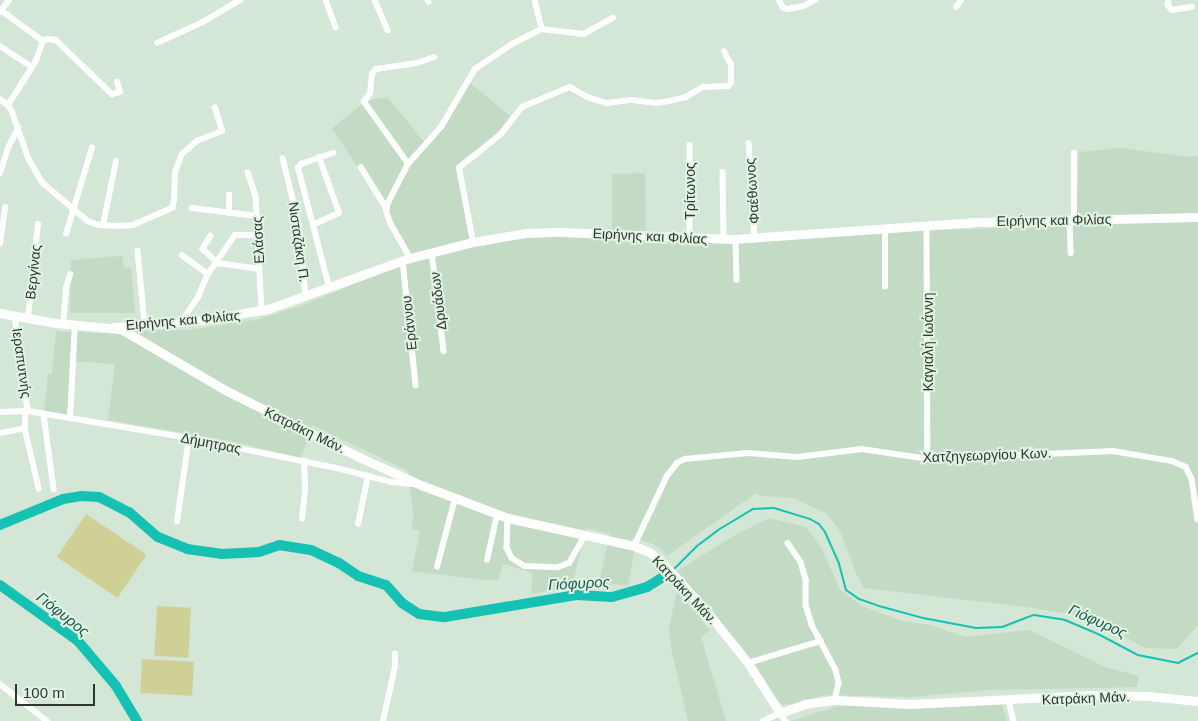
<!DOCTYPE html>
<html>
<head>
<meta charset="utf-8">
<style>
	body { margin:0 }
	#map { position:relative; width:1198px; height:721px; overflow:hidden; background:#d4e6d5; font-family:Helvetica,sans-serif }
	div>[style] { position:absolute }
	.built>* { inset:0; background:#c3dac5 }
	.green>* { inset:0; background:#cfd095; transform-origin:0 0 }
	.stream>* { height:2px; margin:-1px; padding:0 1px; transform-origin:1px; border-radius:1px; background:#15c1b2 }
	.river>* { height:10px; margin:-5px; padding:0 5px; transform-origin:5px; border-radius:5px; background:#15c1b2 }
	.street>* { height:5.5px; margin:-2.75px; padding:0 2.75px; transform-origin:2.75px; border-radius:2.75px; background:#fff }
	.secondary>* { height:9px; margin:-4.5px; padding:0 4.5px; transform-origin:4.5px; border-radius:4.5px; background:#fff }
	span { translate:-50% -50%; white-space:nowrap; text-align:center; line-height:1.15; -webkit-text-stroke:4px #e1f4e2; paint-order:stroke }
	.street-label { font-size:14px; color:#2f3630 }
	.water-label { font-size:15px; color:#1b5852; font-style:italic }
	.scale { position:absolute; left:15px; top:684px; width:80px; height:22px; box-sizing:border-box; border:2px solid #2f3630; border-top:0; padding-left:6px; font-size:15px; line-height:18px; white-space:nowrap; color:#2f3630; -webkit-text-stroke:4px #e1f4e2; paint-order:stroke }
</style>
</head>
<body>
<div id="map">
	<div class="built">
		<i style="clip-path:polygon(469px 82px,510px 116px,494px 137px,462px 160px,456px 170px,472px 247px,533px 236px,612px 239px,612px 174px,645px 173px,646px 242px,728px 244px,902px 231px,1076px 226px,1079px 152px,1121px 148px,1189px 157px,1198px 156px,1198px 625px,1177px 649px,1145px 648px,1086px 617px,1026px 607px,864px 588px,856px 573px,840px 531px,827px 514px,794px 498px,760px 496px,756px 493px,667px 556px,662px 550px,653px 544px,632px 537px,630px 546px,635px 547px,628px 586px,599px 582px,610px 534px,586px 528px,572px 587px,531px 594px,533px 573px,503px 564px,498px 580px,483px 580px,412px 571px,420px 531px,412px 529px,413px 513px,408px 471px,312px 425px,301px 458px,235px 442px,108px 420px,115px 364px,71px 361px,68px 416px,44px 412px,48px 374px,52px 374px,56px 331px,120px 334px,134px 342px,138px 330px,189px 330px,255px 320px,300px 306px,382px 273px,414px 262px,389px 215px,332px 128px,367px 101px,387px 97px,427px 145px)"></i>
		<i style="clip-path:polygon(122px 256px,124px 267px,131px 268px,135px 313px,70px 313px,71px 260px)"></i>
		<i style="clip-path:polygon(769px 518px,806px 527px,822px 549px,840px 590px,862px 606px,902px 621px,930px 625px,965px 637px,1029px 630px,1105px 667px,1139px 676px,1137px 687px,989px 690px,909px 697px,823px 695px,792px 705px,782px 704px,776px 700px,742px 650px,677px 571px,735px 535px)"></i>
		<i style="clip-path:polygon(677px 591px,710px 630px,701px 637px,726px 721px,688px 721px,671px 648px,669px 627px)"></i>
		<i style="clip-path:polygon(992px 703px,1002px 704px,1007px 721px,791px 721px,844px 704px)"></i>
	</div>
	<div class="green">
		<i style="left:86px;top:514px;width:73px;height:52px;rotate:34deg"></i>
		<i style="left:157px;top:606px;width:34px;height:50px;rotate:3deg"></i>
		<i style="left:142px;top:659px;width:52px;height:34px;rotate:3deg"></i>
	</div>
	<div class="stream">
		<i style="left:673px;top:570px;width:34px;rotate:-45deg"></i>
		<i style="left:697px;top:546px;width:26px;rotate:-37deg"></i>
		<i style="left:718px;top:530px;width:41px;rotate:-31deg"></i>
		<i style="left:753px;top:509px;width:21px;rotate:-3deg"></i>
		<i style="left:774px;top:508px;width:38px;rotate:17deg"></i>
		<i style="left:810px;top:519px;width:10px;rotate:29deg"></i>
		<i style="left:819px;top:524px;width:10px;rotate:53deg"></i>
		<i style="left:825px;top:532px;width:35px;rotate:66deg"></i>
		<i style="left:839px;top:564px;width:27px;rotate:75deg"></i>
		<i style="left:846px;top:590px;width:16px;rotate:35deg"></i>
		<i style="left:859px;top:599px;width:21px;rotate:19deg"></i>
		<i style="left:879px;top:606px;width:46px;rotate:15.3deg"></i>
		<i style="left:923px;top:618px;width:54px;rotate:10.7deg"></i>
		<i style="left:976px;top:628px;width:26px;rotate:-2deg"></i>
		<i style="left:1002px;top:627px;width:34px;rotate:-21deg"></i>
		<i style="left:1034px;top:615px;width:31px;rotate:9deg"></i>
		<i style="left:1065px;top:620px;width:38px;rotate:23deg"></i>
		<i style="left:1100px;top:635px;width:43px;rotate:27.8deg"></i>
		<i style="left:1138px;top:655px;width:41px;rotate:11.3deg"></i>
		<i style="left:1178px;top:663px;width:22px;rotate:-27deg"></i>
	</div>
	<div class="river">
		<i style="left:0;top:525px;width:68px;rotate:-22.4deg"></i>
		<i style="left:63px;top:499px;width:18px;rotate:-9deg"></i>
		<i style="left:81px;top:496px;width:18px;rotate:3deg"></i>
		<i style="left:99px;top:497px;width:34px;rotate:27deg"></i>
		<i style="left:129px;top:512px;width:38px;rotate:41deg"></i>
		<i style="left:158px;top:537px;width:31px;rotate:22deg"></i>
		<i style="left:187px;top:549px;width:34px;rotate:8deg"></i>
		<i style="left:221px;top:554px;width:38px;rotate:-3deg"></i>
		<i style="left:259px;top:552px;width:21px;rotate:-19deg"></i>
		<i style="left:279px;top:545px;width:32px;rotate:9deg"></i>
		<i style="left:311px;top:550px;width:31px;rotate:25deg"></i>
		<i style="left:339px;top:563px;width:23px;rotate:34deg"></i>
		<i style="left:358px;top:576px;width:29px;rotate:18deg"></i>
		<i style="left:386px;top:585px;width:24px;rotate:48deg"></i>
		<i style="left:402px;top:603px;width:20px;rotate:33deg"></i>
		<i style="left:419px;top:614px;width:26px;rotate:7deg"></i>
		<i style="left:445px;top:617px;width:133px;rotate:-9.5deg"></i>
		<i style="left:576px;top:595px;width:36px;rotate:3deg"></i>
		<i style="left:612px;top:597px;width:36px;rotate:-16deg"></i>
		<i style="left:647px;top:587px;width:28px;rotate:-32deg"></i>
		<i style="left:0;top:585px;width:96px;rotate:35.7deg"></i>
		<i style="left:78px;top:641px;width:59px;rotate:49.8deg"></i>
		<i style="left:116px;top:686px;width:41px;rotate:59deg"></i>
	</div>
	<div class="street">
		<i style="left:326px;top:0;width:29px;rotate:70deg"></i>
		<i style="left:375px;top:0;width:33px;rotate:67deg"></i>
		<i style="left:428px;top:0;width:2px;rotate:63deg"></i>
		<i style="left:535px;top:0;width:30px;rotate:76deg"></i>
		<i style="left:779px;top:0;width:8px;rotate:60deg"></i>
		<i style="left:783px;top:7px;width:4px;rotate:27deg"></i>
		<i style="left:787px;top:9px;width:17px;rotate:-10deg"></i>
		<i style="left:804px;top:6px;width:13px;rotate:-29deg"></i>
		<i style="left:1169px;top:0;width:5px;rotate:101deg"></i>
		<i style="left:1168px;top:5px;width:6px;rotate:51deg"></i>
		<i style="left:1172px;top:10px;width:20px;rotate:-9deg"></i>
		<i style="left:956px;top:7px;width:9px;rotate:-54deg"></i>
		<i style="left:1px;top:10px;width:52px;rotate:36.4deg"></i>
		<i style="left:43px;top:41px;width:4px;rotate:-27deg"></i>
		<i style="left:47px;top:39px;width:9px;rotate:6deg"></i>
		<i style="left:56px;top:40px;width:78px;rotate:44deg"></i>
		<i style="left:112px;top:94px;width:8px;rotate:-14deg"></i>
		<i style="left:120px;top:92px;width:10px;rotate:-107deg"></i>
		<i style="left:0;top:12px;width:15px;rotate:-53deg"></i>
		<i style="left:157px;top:43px;width:51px;rotate:-24.5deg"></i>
		<i style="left:203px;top:22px;width:43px;rotate:-30.7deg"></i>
		<i style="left:0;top:46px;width:38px;rotate:33deg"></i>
		<i style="left:0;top:99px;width:10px;rotate:37deg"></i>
		<i style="left:8px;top:105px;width:7px;rotate:56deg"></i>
		<i style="left:12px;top:111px;width:51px;rotate:70.5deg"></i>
		<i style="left:29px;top:159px;width:28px;rotate:60deg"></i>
		<i style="left:43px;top:183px;width:59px;rotate:40.2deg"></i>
		<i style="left:88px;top:221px;width:12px;rotate:20deg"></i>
		<i style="left:99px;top:225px;width:20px;rotate:3deg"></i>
		<i style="left:119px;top:226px;width:14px;rotate:-4deg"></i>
		<i style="left:133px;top:225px;width:43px;rotate:-23.6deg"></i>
		<i style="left:172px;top:208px;width:8px;rotate:-76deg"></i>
		<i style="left:174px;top:200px;width:27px;rotate:-88deg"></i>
		<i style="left:175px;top:173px;width:20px;rotate:-70deg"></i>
		<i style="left:182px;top:154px;width:20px;rotate:-41deg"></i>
		<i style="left:197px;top:141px;width:27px;rotate:-22deg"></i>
		<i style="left:222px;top:131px;width:24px;rotate:-107deg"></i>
		<i style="left:8px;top:105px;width:52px;rotate:-57.5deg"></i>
		<i style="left:36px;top:61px;width:21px;rotate:-71deg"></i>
		<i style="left:749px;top:143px;width:95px;rotate:86.4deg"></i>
		<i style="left:690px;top:145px;width:93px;rotate:90deg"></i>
		<i style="left:283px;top:158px;width:68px;rotate:76.4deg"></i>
		<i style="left:299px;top:224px;width:73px;rotate:84.5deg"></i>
		<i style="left:408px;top:164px;width:76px;rotate:-125.4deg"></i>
		<i style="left:364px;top:102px;width:11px;rotate:-56deg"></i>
		<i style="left:370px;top:93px;width:19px;rotate:-84deg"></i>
		<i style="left:372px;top:74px;width:6px;rotate:-51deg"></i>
		<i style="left:376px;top:69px;width:41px;rotate:-8.3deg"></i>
		<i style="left:417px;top:63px;width:18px;rotate:-19deg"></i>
		<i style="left:361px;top:167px;width:49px;rotate:58.2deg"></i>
		<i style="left:248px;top:172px;width:26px;rotate:72deg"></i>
		<i style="left:256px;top:197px;width:113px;rotate:87deg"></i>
		<i style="left:723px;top:172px;width:67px;rotate:89.1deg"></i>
		<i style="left:0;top:173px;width:28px;rotate:-72deg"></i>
		<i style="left:9px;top:146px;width:20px;rotate:-63deg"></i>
		<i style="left:192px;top:208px;width:65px;rotate:7deg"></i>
		<i style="left:229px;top:213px;width:18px;rotate:-90deg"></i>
		<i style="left:1070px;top:220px;width:33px;rotate:88deg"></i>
		<i style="left:1074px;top:220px;width:67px;rotate:-90deg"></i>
		<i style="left:315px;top:224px;width:26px;rotate:-25deg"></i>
		<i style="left:339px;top:213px;width:59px;rotate:-109.7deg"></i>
		<i style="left:103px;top:225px;width:65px;rotate:-78.5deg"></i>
		<i style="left:927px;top:225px;width:234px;rotate:89.8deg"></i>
		<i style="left:66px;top:234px;width:90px;rotate:-73.2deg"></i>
		<i style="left:211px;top:236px;width:15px;rotate:122deg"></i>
		<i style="left:203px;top:249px;width:21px;rotate:43deg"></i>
		<i style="left:218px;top:263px;width:41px;rotate:8.3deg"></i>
		<i style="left:736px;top:239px;width:41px;rotate:88.6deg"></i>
		<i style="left:473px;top:242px;width:75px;rotate:-100.7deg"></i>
		<i style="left:459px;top:168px;width:54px;rotate:-39deg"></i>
		<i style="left:501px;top:134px;width:34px;rotate:-52deg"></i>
		<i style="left:522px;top:107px;width:52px;rotate:-22.6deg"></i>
		<i style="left:570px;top:87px;width:20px;rotate:30deg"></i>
		<i style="left:587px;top:97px;width:21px;rotate:17deg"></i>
		<i style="left:607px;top:103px;width:25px;rotate:-7deg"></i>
		<i style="left:632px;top:100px;width:25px;rotate:7deg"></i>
		<i style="left:657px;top:103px;width:12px;rotate:-9deg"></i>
		<i style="left:669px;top:101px;width:17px;rotate:-13deg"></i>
		<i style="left:686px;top:97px;width:20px;rotate:-30deg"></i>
		<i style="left:703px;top:87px;width:25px;rotate:-2deg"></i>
		<i style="left:728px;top:86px;width:4px;rotate:-45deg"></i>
		<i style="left:731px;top:83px;width:18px;rotate:-90deg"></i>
		<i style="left:731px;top:65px;width:15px;rotate:-118deg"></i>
		<i style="left:0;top:244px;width:37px;rotate:-82deg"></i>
		<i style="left:138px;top:251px;width:73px;rotate:84.5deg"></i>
		<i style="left:432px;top:252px;width:100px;rotate:83.1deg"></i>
		<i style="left:182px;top:255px;width:32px;rotate:36deg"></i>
		<i style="left:410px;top:258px;width:40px;rotate:-119.7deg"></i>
		<i style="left:390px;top:223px;width:13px;rotate:-108deg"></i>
		<i style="left:386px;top:211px;width:8px;rotate:-76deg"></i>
		<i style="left:388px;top:203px;width:44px;rotate:-62.9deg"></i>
		<i style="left:408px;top:164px;width:50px;rotate:-48.3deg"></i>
		<i style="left:441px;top:127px;width:67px;rotate:-59.6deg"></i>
		<i style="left:475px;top:69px;width:45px;rotate:-34deg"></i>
		<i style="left:512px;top:44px;width:34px;rotate:-27deg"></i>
		<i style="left:542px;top:29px;width:42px;rotate:6.8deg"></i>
		<i style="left:584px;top:34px;width:33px;rotate:-29deg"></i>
		<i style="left:403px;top:261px;width:125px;rotate:84deg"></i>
		<i style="left:329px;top:287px;width:123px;rotate:-104.6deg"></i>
		<i style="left:298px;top:168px;width:5px;rotate:-53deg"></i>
		<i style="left:301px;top:164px;width:34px;rotate:-19deg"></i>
		<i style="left:885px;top:287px;width:59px;rotate:-90deg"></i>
		<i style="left:15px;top:316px;width:96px;rotate:82.2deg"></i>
		<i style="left:28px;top:318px;width:94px;rotate:-83.9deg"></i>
		<i style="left:182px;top:321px;width:29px;rotate:-56deg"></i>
		<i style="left:198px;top:297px;width:25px;rotate:-67deg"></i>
		<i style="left:208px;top:274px;width:47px;rotate:-55.3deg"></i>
		<i style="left:235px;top:235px;width:21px"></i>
		<i style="left:63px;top:324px;width:36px;rotate:-85deg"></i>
		<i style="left:66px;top:288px;width:14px;rotate:-73deg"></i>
		<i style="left:26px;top:411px;width:17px;rotate:93deg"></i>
		<i style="left:25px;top:428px;width:62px;rotate:76.9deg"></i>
		<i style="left:0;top:412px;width:28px;rotate:-2deg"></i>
		<i style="left:28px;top:411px;width:163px;rotate:9.5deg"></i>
		<i style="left:189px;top:438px;width:151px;rotate:11.5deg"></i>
		<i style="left:337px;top:468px;width:56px;rotate:14.5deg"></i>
		<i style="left:391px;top:482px;width:25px;rotate:5deg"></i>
		<i style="left:44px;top:414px;width:76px;rotate:82.4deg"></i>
		<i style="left:70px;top:419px;width:95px;rotate:-87deg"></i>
		<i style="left:0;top:433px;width:25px;rotate:-11deg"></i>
		<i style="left:508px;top:518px;width:30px;rotate:92deg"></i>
		<i style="left:507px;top:548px;width:11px;rotate:63deg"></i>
		<i style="left:512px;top:558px;width:15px;rotate:32deg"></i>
		<i style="left:525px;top:566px;width:33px;rotate:2deg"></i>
		<i style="left:558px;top:567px;width:12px;rotate:-20deg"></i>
		<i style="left:569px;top:563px;width:32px;rotate:-60deg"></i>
		<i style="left:302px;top:519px;width:30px;rotate:-84deg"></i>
		<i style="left:305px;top:489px;width:28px;rotate:-92deg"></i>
		<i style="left:177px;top:522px;width:85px;rotate:-81.9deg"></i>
		<i style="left:358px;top:524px;width:49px;rotate:-78.2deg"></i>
		<i style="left:788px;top:543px;width:23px;rotate:56deg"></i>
		<i style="left:801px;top:562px;width:19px;rotate:74deg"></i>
		<i style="left:806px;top:580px;width:25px;rotate:90deg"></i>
		<i style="left:806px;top:605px;width:21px;rotate:73deg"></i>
		<i style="left:812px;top:625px;width:51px;rotate:61.9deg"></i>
		<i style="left:836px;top:670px;width:13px;rotate:77deg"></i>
		<i style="left:839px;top:683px;width:17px;rotate:103deg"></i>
		<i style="left:634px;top:546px;width:77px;rotate:-64.8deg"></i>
		<i style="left:667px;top:476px;width:16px;rotate:-52deg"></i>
		<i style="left:677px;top:463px;width:9px;rotate:-27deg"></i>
		<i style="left:685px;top:459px;width:63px;rotate:-5.4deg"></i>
		<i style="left:748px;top:453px;width:50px;rotate:4.6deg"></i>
		<i style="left:798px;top:457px;width:64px;rotate:-7.1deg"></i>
		<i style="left:862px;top:449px;width:67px;rotate:8.6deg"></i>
		<i style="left:928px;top:459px;width:185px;rotate:-2.5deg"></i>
		<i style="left:1113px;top:451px;width:60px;rotate:9.6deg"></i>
		<i style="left:1172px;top:461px;width:15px;rotate:23deg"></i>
		<i style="left:1186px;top:467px;width:13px;rotate:63deg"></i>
		<i style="left:1192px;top:479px;width:41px;rotate:81.7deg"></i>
		<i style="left:487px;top:560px;width:46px;rotate:-77.5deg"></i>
		<i style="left:437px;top:567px;width:70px;rotate:-75.2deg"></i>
		<i style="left:748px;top:663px;width:76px;rotate:-16.8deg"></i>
		<i style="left:0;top:684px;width:60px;rotate:38.2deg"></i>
		<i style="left:1009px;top:700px;width:22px;rotate:77deg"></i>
		<i style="left:383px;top:721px;width:55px;rotate:-77.5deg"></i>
		<i style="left:395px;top:667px;width:13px;rotate:-90deg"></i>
		<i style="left:763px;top:721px;width:19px;rotate:-25deg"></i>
		<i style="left:780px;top:713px;width:10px;rotate:53deg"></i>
	</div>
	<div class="secondary">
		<i style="left:0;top:313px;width:56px;rotate:10.3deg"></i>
		<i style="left:55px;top:323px;width:66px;rotate:5.2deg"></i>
		<i style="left:121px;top:329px;width:121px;rotate:30.4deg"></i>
		<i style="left:225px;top:390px;width:152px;rotate:26.6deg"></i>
		<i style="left:361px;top:458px;width:66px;rotate:24.2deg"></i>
		<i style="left:421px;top:485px;width:93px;rotate:20.8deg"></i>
		<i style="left:508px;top:518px;width:129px;rotate:12.5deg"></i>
		<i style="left:634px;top:546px;width:16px;rotate:22deg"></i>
		<i style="left:649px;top:552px;width:14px;rotate:36deg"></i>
		<i style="left:660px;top:560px;width:72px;rotate:47.8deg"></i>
		<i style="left:708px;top:613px;width:64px;rotate:51.3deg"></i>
		<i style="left:748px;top:663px;width:59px;rotate:57.4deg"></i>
		<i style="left:780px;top:713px;width:27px;rotate:-20deg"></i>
		<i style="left:805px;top:704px;width:30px;rotate:-8deg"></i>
		<i style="left:835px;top:700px;width:75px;rotate:3.1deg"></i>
		<i style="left:910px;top:704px;width:185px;rotate:-2.8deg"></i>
		<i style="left:1095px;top:695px;width:53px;rotate:1.1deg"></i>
		<i style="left:1148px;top:696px;width:50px;rotate:5.7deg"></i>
		<i style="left:114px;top:327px;width:88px;rotate:-4.5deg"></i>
		<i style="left:202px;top:320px;width:67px;rotate:-9.5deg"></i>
		<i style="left:268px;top:309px;width:151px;rotate:-19.8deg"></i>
		<i style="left:410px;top:258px;width:65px;rotate:-14.3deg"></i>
		<i style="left:473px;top:242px;width:53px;rotate:-9.8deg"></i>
		<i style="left:525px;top:233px;width:37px;rotate:-2deg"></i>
		<i style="left:562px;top:232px;width:172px;rotate:2.3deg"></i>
		<i style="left:734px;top:239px;width:247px;rotate:-4deg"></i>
		<i style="left:980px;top:222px;width:218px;rotate:-1.3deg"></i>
	</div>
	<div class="street-label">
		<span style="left:690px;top:191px;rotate:-90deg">Τρίτωνος</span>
		<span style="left:752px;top:191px;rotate:-94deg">Φαέθωνος</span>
		<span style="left:1054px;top:220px;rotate:-1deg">Ειρήνης και Φιλίας</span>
		<span style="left:650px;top:236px;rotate:3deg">Ειρήνης και Φιλίας</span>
		<span style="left:258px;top:240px;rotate:-93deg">Ελάσας</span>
		<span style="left:299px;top:242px;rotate:82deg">Νισταζάκη Π.</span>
		<span style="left:33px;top:272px;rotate:-84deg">Βεργίνας</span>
		<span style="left:438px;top:301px;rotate:-97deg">Δρυάδων</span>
		<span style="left:183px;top:320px;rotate:-5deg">Ειρήνης και Φιλίας</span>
		<span style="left:409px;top:323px;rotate:-96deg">Εράννου</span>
		<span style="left:928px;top:342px;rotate:-90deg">Καγιαλή Ιωάννη</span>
		<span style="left:22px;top:363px;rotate:82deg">Ιεραπυτνής</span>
		<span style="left:305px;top:430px;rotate:26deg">Κατράκη Μάν.</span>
		<span style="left:211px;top:443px;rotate:11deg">Δήμητρας</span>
		<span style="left:987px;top:455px;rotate:-2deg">Χατζηγεωργίου Κων.</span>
		<span style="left:685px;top:590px;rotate:47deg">Κατράκη Μάν.</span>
		<span style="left:1086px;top:698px;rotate:-2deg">Κατράκη Μάν.</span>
	</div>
	<div class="water-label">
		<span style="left:579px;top:583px;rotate:-3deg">Γιόφυρος</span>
		<span style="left:63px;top:614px;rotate:38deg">Γιόφυρος</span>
		<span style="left:1098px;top:621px;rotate:24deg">Γιόφυρος</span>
	</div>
	<div class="scale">100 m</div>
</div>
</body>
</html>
